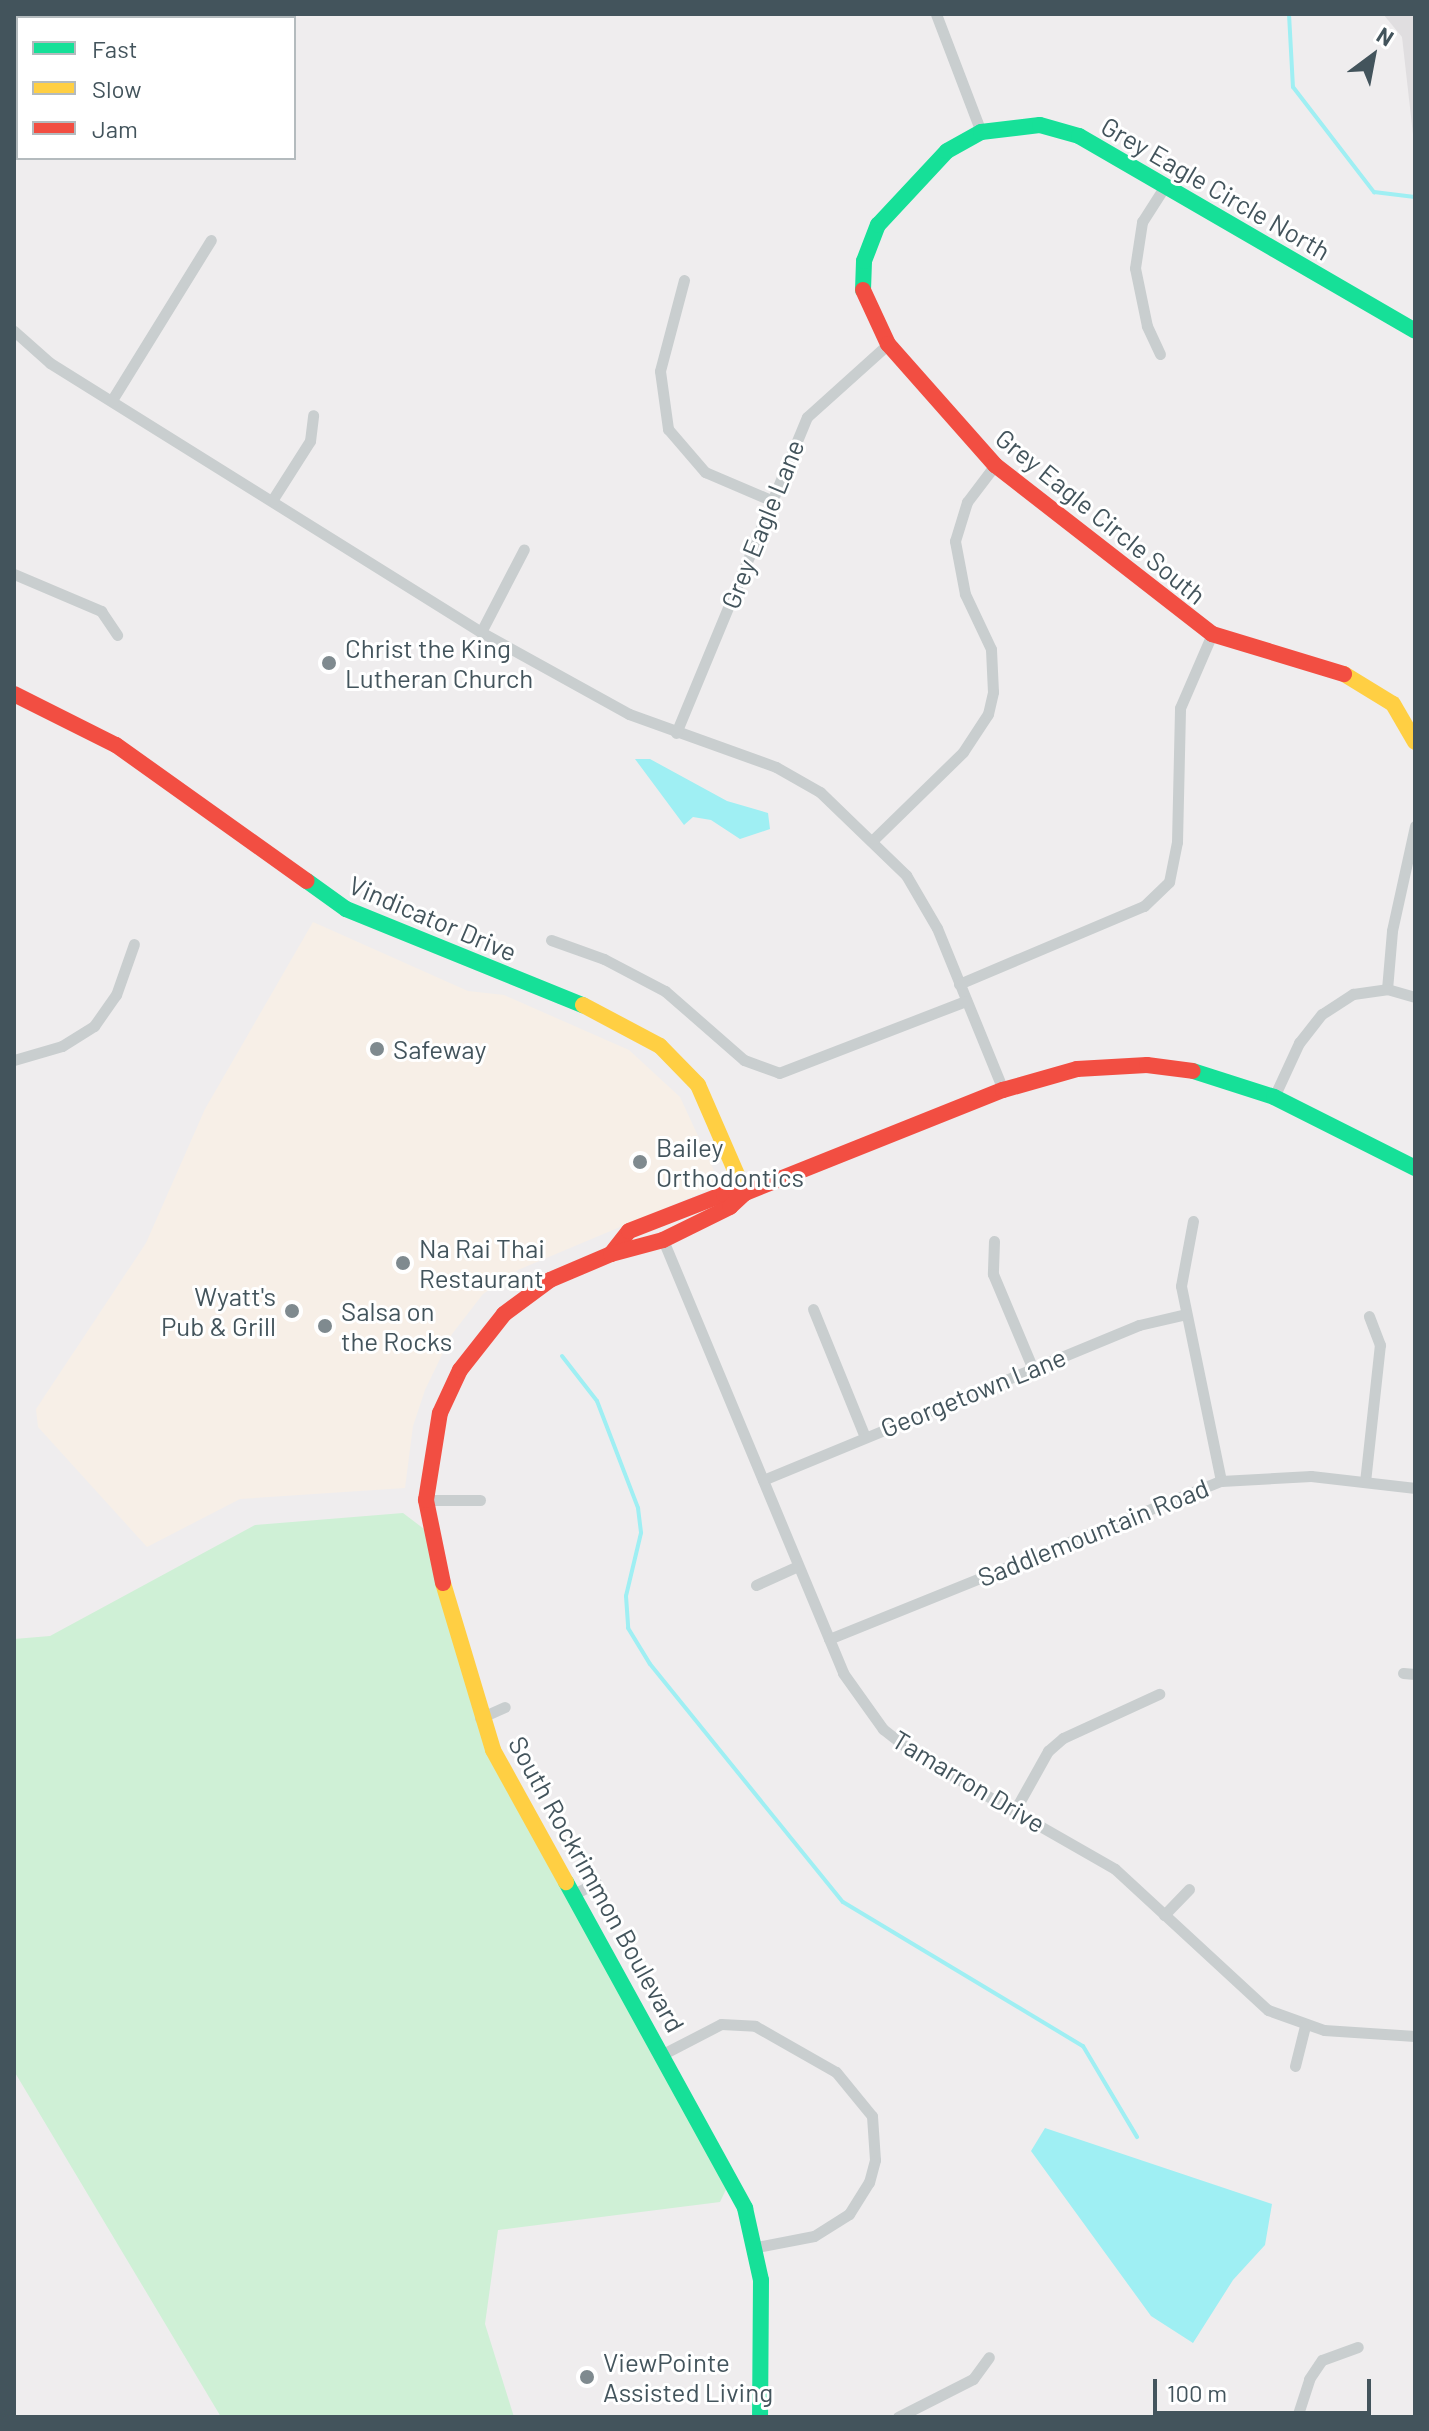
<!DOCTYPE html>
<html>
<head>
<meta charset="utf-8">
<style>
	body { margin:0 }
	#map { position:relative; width:1429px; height:2431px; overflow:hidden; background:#efedee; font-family:Barlow,sans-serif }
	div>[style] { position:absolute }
	.commercial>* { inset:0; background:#f7efe7 }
	.education>* { inset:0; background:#e0dee0 }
	.green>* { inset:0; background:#cff0d6 }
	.water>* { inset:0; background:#9feff3 }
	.stream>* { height:4px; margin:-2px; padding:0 2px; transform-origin:2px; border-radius:2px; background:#9feff3 }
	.street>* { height:11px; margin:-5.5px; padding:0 5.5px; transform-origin:5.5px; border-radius:5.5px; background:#c9cecf }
	.fast>* { height:16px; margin:-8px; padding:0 8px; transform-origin:8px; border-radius:8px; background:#16e098 }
	.slow>* { height:16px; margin:-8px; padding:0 8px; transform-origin:8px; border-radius:8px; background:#ffcf43 }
	.jam>* { height:16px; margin:-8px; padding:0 8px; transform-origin:8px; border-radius:8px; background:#f24e42 }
	.dots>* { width:22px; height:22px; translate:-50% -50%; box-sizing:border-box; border:4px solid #fff; border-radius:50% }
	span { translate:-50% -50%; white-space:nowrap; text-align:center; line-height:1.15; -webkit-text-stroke:6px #fff; paint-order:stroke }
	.street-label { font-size:26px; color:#43545c }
	.poi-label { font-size:26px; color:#43545c }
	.left { translate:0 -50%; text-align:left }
	.right { translate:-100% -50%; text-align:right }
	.frame { position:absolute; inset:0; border:16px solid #43545c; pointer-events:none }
	.legend { position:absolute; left:16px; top:16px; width:280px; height:144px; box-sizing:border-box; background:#fff; border:2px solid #b4bbbe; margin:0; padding:10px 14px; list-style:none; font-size:24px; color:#43545c }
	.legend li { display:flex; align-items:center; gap:16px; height:40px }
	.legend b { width:40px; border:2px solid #b4bbbe }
	.north { position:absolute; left:1333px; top:16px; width:80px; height:80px; -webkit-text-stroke:6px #fff; paint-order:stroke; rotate:32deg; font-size:22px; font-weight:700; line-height:32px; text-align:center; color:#43545c }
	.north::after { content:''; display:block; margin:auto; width:28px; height:36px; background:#43545c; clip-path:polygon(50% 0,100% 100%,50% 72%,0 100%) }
	.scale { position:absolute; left:1153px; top:2379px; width:218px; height:36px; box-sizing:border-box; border:4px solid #43545c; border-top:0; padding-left:10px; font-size:24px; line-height:28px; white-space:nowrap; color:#43545c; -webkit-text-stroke:6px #fff; paint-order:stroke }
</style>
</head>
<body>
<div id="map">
	<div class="commercial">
		<i style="clip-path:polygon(313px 922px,468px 991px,504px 995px,629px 1050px,680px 1097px,717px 1177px,715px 1187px,518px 1270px,483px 1294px,452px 1334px,425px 1390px,413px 1426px,405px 1488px,240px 1499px,147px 1547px,38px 1427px,36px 1409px,146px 1243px,205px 1109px)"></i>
	</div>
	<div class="education">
		<i style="clip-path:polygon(1383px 14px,1415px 14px,1415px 152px,1402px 37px)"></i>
	</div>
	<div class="green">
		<i style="clip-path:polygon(403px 1513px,432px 1535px,493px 1750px,732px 2177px,720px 2202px,498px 2230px,485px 2324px,514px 2417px,221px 2417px,14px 2071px,14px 1639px,50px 1636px,255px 1525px)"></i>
	</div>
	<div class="water">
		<i style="clip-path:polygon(635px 759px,650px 759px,727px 801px,768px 813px,770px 829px,740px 839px,711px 820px,693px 817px,684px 825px)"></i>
		<i style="clip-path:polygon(1045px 2128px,1272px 2204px,1265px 2245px,1233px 2280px,1193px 2343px,1151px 2316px,1031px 2151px)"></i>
	</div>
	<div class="stream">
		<i style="left:1289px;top:14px;width:73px;rotate:86.9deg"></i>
		<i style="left:1293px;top:87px;width:133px;rotate:52.4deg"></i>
		<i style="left:1374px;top:192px;width:41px;rotate:7deg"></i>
		<i style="left:562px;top:1356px;width:57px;rotate:52.1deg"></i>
		<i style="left:597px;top:1401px;width:115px;rotate:69deg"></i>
		<i style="left:638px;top:1508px;width:25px;rotate:83deg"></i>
		<i style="left:641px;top:1533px;width:65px;rotate:103.4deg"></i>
		<i style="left:626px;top:1596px;width:32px;rotate:86deg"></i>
		<i style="left:628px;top:1628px;width:42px;rotate:58.6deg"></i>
		<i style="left:650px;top:1664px;width:306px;rotate:51deg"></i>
		<i style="left:843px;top:1902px;width:280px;rotate:31deg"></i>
		<i style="left:1083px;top:2046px;width:106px;rotate:59.3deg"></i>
	</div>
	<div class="street">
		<i style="left:936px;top:14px;width:126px;rotate:69.1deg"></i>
		<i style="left:684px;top:280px;width:94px;rotate:104.8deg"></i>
		<i style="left:660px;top:371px;width:59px;rotate:82.1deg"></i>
		<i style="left:668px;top:429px;width:57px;rotate:49.3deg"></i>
		<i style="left:705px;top:472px;width:74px;rotate:23.1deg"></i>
		<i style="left:14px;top:331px;width:48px;rotate:41.6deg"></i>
		<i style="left:50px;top:363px;width:508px;rotate:31.97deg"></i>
		<i style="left:481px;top:632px;width:169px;rotate:29deg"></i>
		<i style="left:629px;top:714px;width:156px;rotate:19.8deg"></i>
		<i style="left:776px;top:767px;width:51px;rotate:29.6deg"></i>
		<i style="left:820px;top:792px;width:120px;rotate:44deg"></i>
		<i style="left:906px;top:875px;width:61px;rotate:59.7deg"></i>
		<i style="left:937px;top:928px;width:175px;rotate:67.8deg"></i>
		<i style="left:1160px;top:354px;width:31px;rotate:-115deg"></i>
		<i style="left:1147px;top:326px;width:59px;rotate:-101.7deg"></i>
		<i style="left:1135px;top:268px;width:47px;rotate:-81.3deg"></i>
		<i style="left:1142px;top:222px;width:43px;rotate:-57.4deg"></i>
		<i style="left:112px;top:400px;width:188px;rotate:-58.3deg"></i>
		<i style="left:273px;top:499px;width:69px;rotate:-57.5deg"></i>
		<i style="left:310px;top:441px;width:26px;rotate:-83deg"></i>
		<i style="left:14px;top:574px;width:95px;rotate:23deg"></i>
		<i style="left:101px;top:611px;width:29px;rotate:56deg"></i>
		<i style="left:481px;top:632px;width:93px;rotate:-62.6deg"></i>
		<i style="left:676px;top:733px;width:342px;rotate:-67.5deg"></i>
		<i style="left:807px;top:417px;width:109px;rotate:-42deg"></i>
		<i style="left:1415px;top:826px;width:107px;rotate:102.4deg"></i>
		<i style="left:1392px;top:931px;width:58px;rotate:94.9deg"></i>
		<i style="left:1387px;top:989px;width:29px;rotate:16deg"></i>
		<i style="left:874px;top:839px;width:124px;rotate:-44.3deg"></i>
		<i style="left:963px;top:752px;width:45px;rotate:-56.7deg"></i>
		<i style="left:988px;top:714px;width:23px;rotate:-77deg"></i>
		<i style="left:993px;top:692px;width:43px;rotate:-92.7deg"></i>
		<i style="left:991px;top:649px;width:61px;rotate:-115.3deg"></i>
		<i style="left:965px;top:594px;width:54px;rotate:-100.7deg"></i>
		<i style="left:955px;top:541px;width:41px;rotate:-72.9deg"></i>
		<i style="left:967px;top:502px;width:46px;rotate:-52.9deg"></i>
		<i style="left:551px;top:940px;width:56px;rotate:19.7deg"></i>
		<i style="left:604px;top:959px;width:69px;rotate:27.7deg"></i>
		<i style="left:665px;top:991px;width:105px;rotate:41.1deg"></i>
		<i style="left:744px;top:1060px;width:37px;rotate:20deg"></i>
		<i style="left:779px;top:1073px;width:200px;rotate:-21.1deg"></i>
		<i style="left:959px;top:984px;width:201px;rotate:-22.9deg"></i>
		<i style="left:1144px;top:906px;width:35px;rotate:-44deg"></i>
		<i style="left:1169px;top:882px;width:41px;rotate:-78.7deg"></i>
		<i style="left:1177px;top:842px;width:134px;rotate:-88.7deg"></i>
		<i style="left:1180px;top:708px;width:81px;rotate:-66.6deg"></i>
		<i style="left:14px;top:1060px;width:50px;rotate:-16.3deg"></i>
		<i style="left:62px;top:1046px;width:38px;rotate:-32deg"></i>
		<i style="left:94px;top:1026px;width:38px;rotate:-55deg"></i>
		<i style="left:116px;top:995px;width:54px;rotate:-70.6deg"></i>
		<i style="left:1274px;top:1097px;width:60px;rotate:-65.2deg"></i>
		<i style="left:1299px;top:1043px;width:37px;rotate:-52deg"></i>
		<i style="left:1322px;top:1014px;width:37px;rotate:-33deg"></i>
		<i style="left:1353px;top:994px;width:34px;rotate:-8deg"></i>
		<i style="left:1193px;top:1221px;width:66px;rotate:100.5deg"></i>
		<i style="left:1181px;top:1286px;width:199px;rotate:78.4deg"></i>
		<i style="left:663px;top:1240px;width:469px;rotate:67.4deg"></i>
		<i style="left:843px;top:1673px;width:69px;rotate:54.5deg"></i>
		<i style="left:883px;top:1729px;width:42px;rotate:38.2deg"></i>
		<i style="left:916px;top:1755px;width:229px;rotate:29.8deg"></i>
		<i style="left:1115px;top:1869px;width:208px;rotate:42.7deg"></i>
		<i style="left:1268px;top:2010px;width:59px;rotate:19.7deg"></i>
		<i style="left:1324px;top:2030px;width:91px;rotate:3.8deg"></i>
		<i style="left:994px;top:1241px;width:33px;rotate:92deg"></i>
		<i style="left:993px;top:1274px;width:101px;rotate:67.2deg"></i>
		<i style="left:813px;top:1309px;width:138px;rotate:67.9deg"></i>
		<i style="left:763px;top:1480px;width:407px;rotate:-22.4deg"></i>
		<i style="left:1139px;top:1325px;width:48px;rotate:-13.2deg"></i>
		<i style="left:1365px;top:1482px;width:138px;rotate:-83.8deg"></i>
		<i style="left:1380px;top:1345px;width:31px;rotate:-111deg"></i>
		<i style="left:426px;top:1500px;width:54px"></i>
		<i style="left:756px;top:1585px;width:46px;rotate:-24.3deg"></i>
		<i style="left:829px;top:1639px;width:423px;rotate:-22deg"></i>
		<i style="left:1221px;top:1481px;width:90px;rotate:-3.2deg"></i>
		<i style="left:1311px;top:1476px;width:105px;rotate:6.6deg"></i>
		<i style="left:1403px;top:1673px;width:12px;rotate:5deg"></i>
		<i style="left:480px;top:1718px;width:27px;rotate:-24deg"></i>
		<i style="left:1015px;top:1810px;width:68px;rotate:-60.8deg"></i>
		<i style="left:1048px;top:1751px;width:20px;rotate:-41deg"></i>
		<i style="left:1063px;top:1738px;width:106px;rotate:-24.6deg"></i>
		<i style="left:572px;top:1895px;width:27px;rotate:-27deg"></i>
		<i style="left:1164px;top:1915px;width:36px;rotate:-46deg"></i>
		<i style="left:663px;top:2054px;width:65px;rotate:-27.3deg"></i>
		<i style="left:721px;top:2024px;width:34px;rotate:3deg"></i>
		<i style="left:755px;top:2026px;width:93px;rotate:29.6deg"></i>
		<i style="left:836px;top:2072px;width:57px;rotate:50.7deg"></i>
		<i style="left:872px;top:2116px;width:44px;rotate:86.1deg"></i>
		<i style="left:875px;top:2160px;width:23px;rotate:105deg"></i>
		<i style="left:869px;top:2182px;width:38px;rotate:122deg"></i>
		<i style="left:849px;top:2214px;width:41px;rotate:147.8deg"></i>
		<i style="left:814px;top:2236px;width:58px;rotate:169.1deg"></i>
		<i style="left:1295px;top:2066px;width:41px;rotate:-76deg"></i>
		<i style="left:898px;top:2417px;width:84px;rotate:-26.9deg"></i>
		<i style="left:973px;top:2379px;width:27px;rotate:-54deg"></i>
		<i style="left:1297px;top:2417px;width:40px;rotate:-72deg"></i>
		<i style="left:1309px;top:2379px;width:23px;rotate:-56deg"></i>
		<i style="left:1322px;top:2360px;width:38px;rotate:-20deg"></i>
	</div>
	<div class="fast">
		<i style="left:863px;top:290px;width:29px;rotate:-88deg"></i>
		<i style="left:864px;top:261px;width:39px;rotate:-69deg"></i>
		<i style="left:878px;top:225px;width:101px;rotate:-47deg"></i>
		<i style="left:947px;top:151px;width:39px;rotate:-29deg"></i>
		<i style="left:981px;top:132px;width:59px;rotate:-6.8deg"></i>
		<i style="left:1040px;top:125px;width:41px;rotate:15.8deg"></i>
		<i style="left:1079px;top:136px;width:388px;rotate:30.1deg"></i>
		<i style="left:307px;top:881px;width:48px;rotate:35.7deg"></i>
		<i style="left:346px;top:909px;width:256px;rotate:22.1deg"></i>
		<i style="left:1193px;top:1071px;width:85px;rotate:17.8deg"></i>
		<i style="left:1274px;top:1097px;width:158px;rotate:26.7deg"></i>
		<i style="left:566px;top:1882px;width:372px;rotate:61.2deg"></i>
		<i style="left:745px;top:2208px;width:74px;rotate:77.5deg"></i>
		<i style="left:761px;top:2280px;width:137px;rotate:90.4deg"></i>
	</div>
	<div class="slow">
		<i style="left:1344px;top:674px;width:57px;rotate:31.5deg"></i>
		<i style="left:1393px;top:704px;width:44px;rotate:59.9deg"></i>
		<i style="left:583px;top:1005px;width:87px;rotate:28deg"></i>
		<i style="left:660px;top:1046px;width:54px;rotate:45.7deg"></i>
		<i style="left:698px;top:1085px;width:118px;rotate:66.5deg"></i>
		<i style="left:443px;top:1583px;width:174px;rotate:73.3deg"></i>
		<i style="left:493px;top:1750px;width:151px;rotate:61.1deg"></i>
	</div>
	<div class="jam">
		<i style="left:863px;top:290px;width:60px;rotate:65.2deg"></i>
		<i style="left:888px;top:344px;width:162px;rotate:48.5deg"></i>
		<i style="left:995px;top:465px;width:275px;rotate:37.9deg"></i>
		<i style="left:1212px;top:634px;width:138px;rotate:16.9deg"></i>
		<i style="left:14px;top:694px;width:114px;rotate:26.6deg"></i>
		<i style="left:116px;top:745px;width:234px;rotate:35.5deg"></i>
		<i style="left:611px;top:1254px;width:29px;rotate:-52deg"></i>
		<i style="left:629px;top:1231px;width:102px;rotate:-21.3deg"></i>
		<i style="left:724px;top:1194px;width:21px;rotate:-3deg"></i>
		<i style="left:745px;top:1193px;width:278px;rotate:-21.8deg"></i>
		<i style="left:1003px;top:1090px;width:77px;rotate:-15.8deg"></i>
		<i style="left:1077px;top:1069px;width:70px;rotate:-3.3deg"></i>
		<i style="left:1147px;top:1065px;width:46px;rotate:7.4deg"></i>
		<i style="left:443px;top:1583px;width:85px;rotate:-101.6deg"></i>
		<i style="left:426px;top:1500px;width:88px;rotate:-80.9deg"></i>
		<i style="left:440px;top:1413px;width:47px;rotate:-65.1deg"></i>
		<i style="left:460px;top:1370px;width:71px;rotate:-51.8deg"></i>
		<i style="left:504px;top:1314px;width:57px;rotate:-36.5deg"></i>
		<i style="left:550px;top:1280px;width:66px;rotate:-23.1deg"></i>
		<i style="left:611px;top:1254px;width:54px;rotate:-15.1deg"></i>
		<i style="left:663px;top:1240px;width:75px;rotate:-26.2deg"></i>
		<i style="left:730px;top:1207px;width:21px;rotate:-43deg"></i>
	</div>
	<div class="dots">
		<i style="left:329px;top:663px;background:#7f8a8f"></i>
		<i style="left:377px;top:1049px;background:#7f8a8f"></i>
		<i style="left:640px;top:1162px;background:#7f8a8f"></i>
		<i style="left:403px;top:1263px;background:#7f8a8f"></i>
		<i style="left:292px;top:1311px;background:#7f8a8f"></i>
		<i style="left:325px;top:1326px;background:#7f8a8f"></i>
		<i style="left:587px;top:2377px;background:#7f8a8f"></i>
	</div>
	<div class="street-label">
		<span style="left:1216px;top:188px;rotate:30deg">Grey Eagle Circle North</span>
		<span style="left:1101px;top:516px;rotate:39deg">Grey Eagle Circle South</span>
		<span style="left:762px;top:524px;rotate:-68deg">Grey Eagle Lane</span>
		<span style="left:433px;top:918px;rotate:23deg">Vindicator Drive</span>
		<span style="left:973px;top:1392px;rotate:-22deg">Georgetown Lane</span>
		<span style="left:1093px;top:1532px;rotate:-22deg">Saddlemountain Road</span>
		<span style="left:969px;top:1781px;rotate:31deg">Tamarron Drive</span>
		<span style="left:597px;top:1884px;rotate:61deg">South Rockrimmon Boulevard</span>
	</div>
	<div class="poi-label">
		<span class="left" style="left:345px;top:663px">Christ the King<br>Lutheran Church</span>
		<span class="left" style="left:393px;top:1049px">Safeway</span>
		<span class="left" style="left:656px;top:1162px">Bailey<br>Orthodontics</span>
		<span class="left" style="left:419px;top:1263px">Na Rai Thai<br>Restaurant</span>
		<span class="right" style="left:276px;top:1311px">Wyatt's<br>Pub &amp; Grill</span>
		<span class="left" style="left:341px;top:1326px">Salsa on<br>the Rocks</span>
		<span class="left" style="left:603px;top:2377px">ViewPointe<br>Assisted Living</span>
	</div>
	<div class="frame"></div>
	<ul class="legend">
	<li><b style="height:10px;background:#16e098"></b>Fast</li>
	<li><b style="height:10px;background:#ffcf43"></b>Slow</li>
	<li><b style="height:10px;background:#f24e42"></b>Jam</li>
	</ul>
	<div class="north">N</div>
	<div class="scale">100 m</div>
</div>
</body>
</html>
